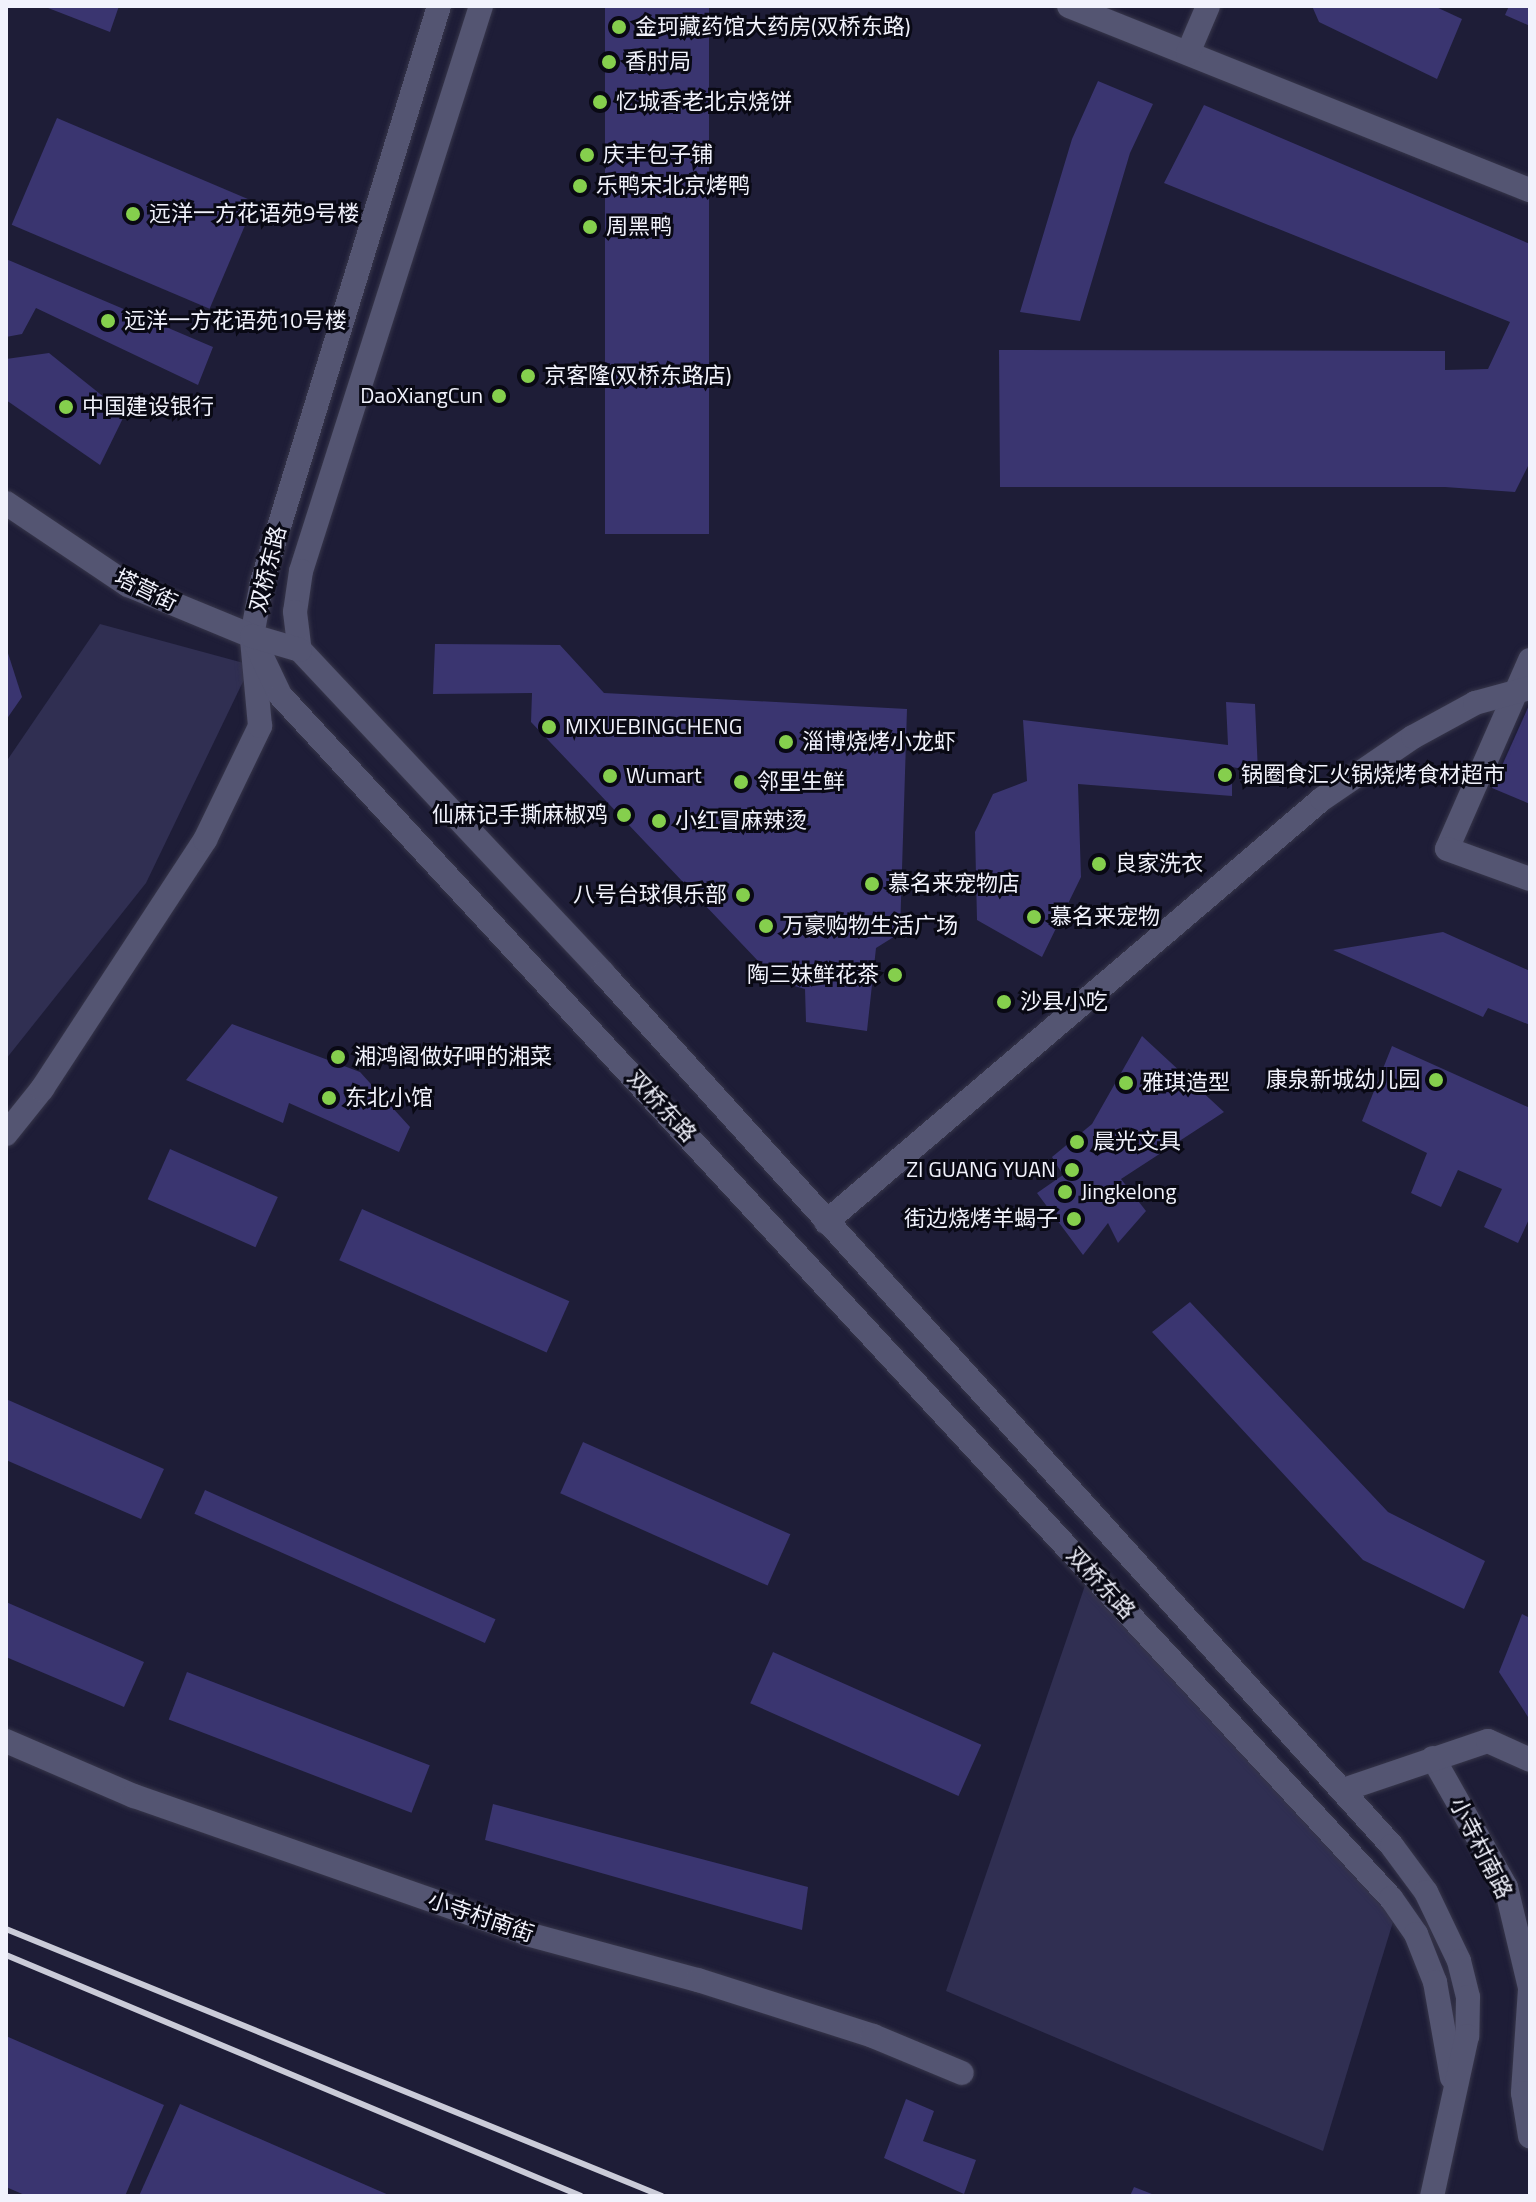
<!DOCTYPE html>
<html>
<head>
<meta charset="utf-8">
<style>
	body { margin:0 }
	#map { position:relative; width:1536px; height:2202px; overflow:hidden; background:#1e1d37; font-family:"Titillium Web","Noto Sans SC",sans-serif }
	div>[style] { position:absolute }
	.green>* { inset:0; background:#302f52 }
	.building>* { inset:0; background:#3a3570; transform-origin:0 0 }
	.roads { filter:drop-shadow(0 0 2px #37364a) drop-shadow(0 0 2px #37364a) }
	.street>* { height:24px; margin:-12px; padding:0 12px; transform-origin:12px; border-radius:12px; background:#545572 }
	.secondary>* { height:24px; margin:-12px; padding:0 12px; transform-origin:12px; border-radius:12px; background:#545572 }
	.rail>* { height:6px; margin:-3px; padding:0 3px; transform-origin:3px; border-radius:3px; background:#cacbd8 }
	.dots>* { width:22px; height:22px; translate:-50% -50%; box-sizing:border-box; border:4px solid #090914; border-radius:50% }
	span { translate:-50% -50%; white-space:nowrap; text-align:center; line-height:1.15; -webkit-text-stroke:6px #090914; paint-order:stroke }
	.poi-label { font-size:22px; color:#f1f2fc }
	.left { translate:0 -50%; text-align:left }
	.right { translate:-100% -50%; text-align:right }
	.street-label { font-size:22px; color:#f1f2fc }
	.frame { position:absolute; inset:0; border:8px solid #f1f2fc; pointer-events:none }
</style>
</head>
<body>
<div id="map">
	<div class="green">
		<i style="clip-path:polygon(100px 624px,251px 665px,146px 883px,6px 1059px,6px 762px)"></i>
		<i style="clip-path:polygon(1091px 1568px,1396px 1912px,1323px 2151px,946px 1991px)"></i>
	</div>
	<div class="building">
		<i style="clip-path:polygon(43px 6px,119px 6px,110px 32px)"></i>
		<i style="left:605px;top:6px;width:104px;height:528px"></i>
		<i style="clip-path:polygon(1312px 6px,1434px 6px,1462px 19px,1437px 79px,1319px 22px)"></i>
		<i style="clip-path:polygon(1509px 6px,1530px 6px,1530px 26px,1505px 15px)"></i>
		<i style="clip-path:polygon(1098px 81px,1153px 104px,1130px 153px,1080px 321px,1020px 312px,1072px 139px)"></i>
		<i style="clip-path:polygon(1204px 105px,1530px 244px,1530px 462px,1515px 492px,1445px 487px,1000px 487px,999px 350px,1445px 351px,1445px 370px,1488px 369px,1510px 322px,1164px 183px)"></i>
		<i style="left:57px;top:118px;width:215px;height:116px;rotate:23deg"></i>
		<i style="clip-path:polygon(6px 259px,213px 347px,198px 385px,36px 308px,22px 334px,6px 337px)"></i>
		<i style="clip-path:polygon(49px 353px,125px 414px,100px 465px,6px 400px,6px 359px)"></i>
		<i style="clip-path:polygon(435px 644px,560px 645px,604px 693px,907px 709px,900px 933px,876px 948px,867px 1031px,806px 1022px,805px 989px,777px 981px,531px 722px,532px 693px,433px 694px)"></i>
		<i style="clip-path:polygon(6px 647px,22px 697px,6px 720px)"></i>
		<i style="clip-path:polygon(1226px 702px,1255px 704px,1258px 772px,1232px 767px,1232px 796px,1078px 784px,1081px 877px,1042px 957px,977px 920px,975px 832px,993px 794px,1027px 781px,1023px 720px,1228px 745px)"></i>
		<i style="clip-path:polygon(1530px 703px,1530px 804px,1492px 788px)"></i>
		<i style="clip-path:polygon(1443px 932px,1530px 971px,1530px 1025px,1488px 1008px,1483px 1017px,1333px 950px)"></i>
		<i style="clip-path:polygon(232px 1024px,360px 1072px,410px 1127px,399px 1152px,289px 1103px,283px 1123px,186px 1080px)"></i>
		<i style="clip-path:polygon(1142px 1036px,1224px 1112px,1121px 1179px,1146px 1211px,1118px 1243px,1108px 1223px,1083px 1255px,1037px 1193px,1063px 1175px,1052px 1157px,1092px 1124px)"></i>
		<i style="clip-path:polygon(1392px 1046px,1530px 1108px,1530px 1217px,1518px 1243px,1484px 1227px,1502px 1189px,1458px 1170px,1441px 1207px,1411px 1193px,1427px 1153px,1362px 1121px)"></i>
		<i style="left:170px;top:1149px;width:118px;height:55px;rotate:24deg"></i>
		<i style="left:362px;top:1209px;width:227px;height:56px;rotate:24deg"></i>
		<i style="clip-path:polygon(1190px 1302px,1388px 1512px,1485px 1561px,1464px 1609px,1363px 1560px,1152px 1332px)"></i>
		<i style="clip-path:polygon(6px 1399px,164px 1469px,141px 1519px,6px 1460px)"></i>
		<i style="left:583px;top:1442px;width:227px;height:56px;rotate:24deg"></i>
		<i style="left:205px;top:1490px;width:318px;height:26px;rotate:24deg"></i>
		<i style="clip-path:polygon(6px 1602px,144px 1662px,124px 1707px,6px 1657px)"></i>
		<i style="clip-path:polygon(1522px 1614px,1530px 1618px,1530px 1720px,1499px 1672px)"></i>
		<i style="left:773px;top:1652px;width:228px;height:56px;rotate:24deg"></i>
		<i style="left:187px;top:1672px;width:260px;height:51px;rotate:21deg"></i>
		<i style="clip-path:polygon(493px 1804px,808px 1887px,802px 1930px,485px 1840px)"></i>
		<i style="clip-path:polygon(6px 2036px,164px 2105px,125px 2196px,27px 2196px,6px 2187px)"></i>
		<i style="clip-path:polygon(906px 2099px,934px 2111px,923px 2141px,976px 2160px,964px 2194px,884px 2158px)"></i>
		<i style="clip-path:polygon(180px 2104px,391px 2196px,139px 2196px)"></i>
		<i style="clip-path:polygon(1134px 2187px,1157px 2196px,1130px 2196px)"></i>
	</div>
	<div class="roads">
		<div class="street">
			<i style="left:1069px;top:6px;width:496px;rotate:21.8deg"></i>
			<i style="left:1188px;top:53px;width:51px;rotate:-66.9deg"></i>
			<i style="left:1530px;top:660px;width:206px;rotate:113.7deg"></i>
			<i style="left:1447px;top:849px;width:88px;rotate:19.9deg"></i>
			<i style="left:6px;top:1134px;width:58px;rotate:-51.3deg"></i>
			<i style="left:42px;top:1089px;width:298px;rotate:-56.8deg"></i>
			<i style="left:205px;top:840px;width:127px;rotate:-64.2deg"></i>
			<i style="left:260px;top:726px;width:87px;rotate:-95.3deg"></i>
			<i style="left:826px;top:1222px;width:652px;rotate:-40.46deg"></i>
			<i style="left:1322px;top:799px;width:110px;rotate:-34.3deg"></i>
			<i style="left:1413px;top:737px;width:71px;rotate:-28.7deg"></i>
			<i style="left:1475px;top:703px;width:57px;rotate:-15.3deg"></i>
			<i style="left:6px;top:1741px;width:139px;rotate:23.3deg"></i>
			<i style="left:134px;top:1796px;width:417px;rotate:19.3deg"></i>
			<i style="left:527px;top:1934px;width:177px;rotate:15.1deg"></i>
			<i style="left:698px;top:1980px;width:184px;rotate:17.7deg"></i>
			<i style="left:873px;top:2036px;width:96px;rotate:22.6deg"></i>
			<i style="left:1433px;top:1758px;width:148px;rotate:60.5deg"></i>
			<i style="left:1506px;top:1887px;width:104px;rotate:76.6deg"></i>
			<i style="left:1343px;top:1790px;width:153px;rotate:-18.7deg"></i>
			<i style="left:1488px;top:1741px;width:46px;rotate:24.3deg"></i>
			<i style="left:1530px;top:1989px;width:104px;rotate:93.9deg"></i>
			<i style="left:1523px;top:2093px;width:44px;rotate:80.8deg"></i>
		</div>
		<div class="secondary">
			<i style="left:439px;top:6px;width:603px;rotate:107.08deg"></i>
			<i style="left:262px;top:582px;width:55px;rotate:100.5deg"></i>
			<i style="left:252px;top:636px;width:65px;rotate:64.6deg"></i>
			<i style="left:280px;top:695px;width:1638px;rotate:47.28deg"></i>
			<i style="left:1391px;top:1898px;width:44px;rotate:55.2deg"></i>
			<i style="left:1416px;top:1934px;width:52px;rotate:68.4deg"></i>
			<i style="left:1435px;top:1982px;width:97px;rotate:80deg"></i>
			<i style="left:481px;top:6px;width:593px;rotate:107.67deg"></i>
			<i style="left:301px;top:571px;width:41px;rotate:98.3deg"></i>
			<i style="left:295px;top:612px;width:38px;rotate:83deg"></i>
			<i style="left:300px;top:650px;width:443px;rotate:46.8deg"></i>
			<i style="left:603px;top:973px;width:1177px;rotate:47.89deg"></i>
			<i style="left:1392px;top:1846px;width:57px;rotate:53.5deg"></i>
			<i style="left:1426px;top:1892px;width:76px;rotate:64.4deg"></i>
			<i style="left:1459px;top:1961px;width:37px;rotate:76deg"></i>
			<i style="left:1468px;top:1997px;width:39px;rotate:91deg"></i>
			<i style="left:1467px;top:2036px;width:164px;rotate:102.3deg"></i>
			<i style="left:6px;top:503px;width:147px;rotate:33.9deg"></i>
			<i style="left:128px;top:585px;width:134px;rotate:22.4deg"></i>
			<i style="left:252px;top:636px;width:50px;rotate:16.3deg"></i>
		</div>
	</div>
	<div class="rail">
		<i style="left:6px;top:1929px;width:708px;rotate:22.15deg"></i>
		<i style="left:6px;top:1955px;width:623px;rotate:22.74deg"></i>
	</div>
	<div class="dots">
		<i style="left:619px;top:27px;background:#85cf4d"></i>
		<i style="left:609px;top:62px;background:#85cf4d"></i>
		<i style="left:600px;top:102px;background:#85cf4d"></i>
		<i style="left:587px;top:155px;background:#85cf4d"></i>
		<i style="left:580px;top:186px;background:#85cf4d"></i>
		<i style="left:133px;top:214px;background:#85cf4d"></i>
		<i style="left:590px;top:227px;background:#85cf4d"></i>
		<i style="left:108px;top:321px;background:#85cf4d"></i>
		<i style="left:528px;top:376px;background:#85cf4d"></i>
		<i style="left:499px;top:396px;background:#85cf4d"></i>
		<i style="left:66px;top:407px;background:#85cf4d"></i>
		<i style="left:549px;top:727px;background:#85cf4d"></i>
		<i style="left:786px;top:742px;background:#85cf4d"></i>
		<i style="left:1225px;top:775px;background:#85cf4d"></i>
		<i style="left:610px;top:776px;background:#85cf4d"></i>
		<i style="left:741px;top:782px;background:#85cf4d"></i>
		<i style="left:624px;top:815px;background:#85cf4d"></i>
		<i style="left:659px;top:821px;background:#85cf4d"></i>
		<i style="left:1099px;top:864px;background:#85cf4d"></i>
		<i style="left:872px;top:884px;background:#85cf4d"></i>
		<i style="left:743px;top:895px;background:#85cf4d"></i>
		<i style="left:1034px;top:917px;background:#85cf4d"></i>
		<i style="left:766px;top:926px;background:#85cf4d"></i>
		<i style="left:895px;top:975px;background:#85cf4d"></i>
		<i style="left:1004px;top:1002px;background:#85cf4d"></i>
		<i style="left:338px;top:1057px;background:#85cf4d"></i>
		<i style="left:1436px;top:1080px;background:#85cf4d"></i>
		<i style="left:1126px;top:1083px;background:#85cf4d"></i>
		<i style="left:329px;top:1098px;background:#85cf4d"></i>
		<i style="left:1077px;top:1142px;background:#85cf4d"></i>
		<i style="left:1072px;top:1170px;background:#85cf4d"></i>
		<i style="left:1065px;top:1192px;background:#85cf4d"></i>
		<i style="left:1074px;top:1219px;background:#85cf4d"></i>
	</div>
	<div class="poi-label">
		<span class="left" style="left:635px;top:27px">金珂藏药馆大药房(双桥东路)</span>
		<span class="left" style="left:625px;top:62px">香肘局</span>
		<span class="left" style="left:616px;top:102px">忆城香老北京烧饼</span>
		<span class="left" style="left:603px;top:155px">庆丰包子铺</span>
		<span class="left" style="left:596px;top:186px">乐鸭宋北京烤鸭</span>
		<span class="left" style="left:149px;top:214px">远洋一方花语苑9号楼</span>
		<span class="left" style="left:606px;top:227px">周黑鸭</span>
		<span class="left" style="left:124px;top:321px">远洋一方花语苑10号楼</span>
		<span class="left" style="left:544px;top:376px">京客隆(双桥东路店)</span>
		<span class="right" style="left:483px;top:396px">DaoXiangCun</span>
		<span class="left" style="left:82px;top:407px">中国建设银行</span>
		<span class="left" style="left:565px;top:727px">MIXUEBINGCHENG</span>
		<span class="left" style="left:802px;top:742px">淄博烧烤小龙虾</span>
		<span class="left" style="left:1241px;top:775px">锅圈食汇火锅烧烤食材超市</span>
		<span class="left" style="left:626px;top:776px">Wumart</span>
		<span class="left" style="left:757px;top:782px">邻里生鲜</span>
		<span class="right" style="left:608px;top:815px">仙麻记手撕麻椒鸡</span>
		<span class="left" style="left:675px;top:821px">小红冒麻辣烫</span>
		<span class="left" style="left:1115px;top:864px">良家洗衣</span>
		<span class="left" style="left:888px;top:884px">慕名来宠物店</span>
		<span class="right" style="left:727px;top:895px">八号台球俱乐部</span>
		<span class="left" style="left:1050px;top:917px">慕名来宠物</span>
		<span class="left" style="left:782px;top:926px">万豪购物生活广场</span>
		<span class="right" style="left:879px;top:975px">陶三妹鲜花茶</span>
		<span class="left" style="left:1020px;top:1002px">沙县小吃</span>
		<span class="left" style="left:354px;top:1057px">湘鸿阁做好呷的湘菜</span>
		<span class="right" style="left:1420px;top:1080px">康泉新城幼儿园</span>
		<span class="left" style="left:1142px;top:1083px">雅琪造型</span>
		<span class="left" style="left:345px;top:1098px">东北小馆</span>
		<span class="left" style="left:1093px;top:1142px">晨光文具</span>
		<span class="right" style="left:1056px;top:1170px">ZI GUANG YUAN</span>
		<span class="left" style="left:1081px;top:1192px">Jingkelong</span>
		<span class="right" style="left:1058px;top:1219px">街边烧烤羊蝎子</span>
	</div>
	<div class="street-label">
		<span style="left:268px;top:569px;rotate:-76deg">双桥东路</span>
		<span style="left:146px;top:590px;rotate:26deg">塔营街</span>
		<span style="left:662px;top:1106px;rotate:47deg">双桥东路</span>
		<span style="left:1101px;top:1583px;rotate:47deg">双桥东路</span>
		<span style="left:1481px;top:1848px;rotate:63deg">小寺村南路</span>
		<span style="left:481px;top:1917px;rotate:19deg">小寺村南街</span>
	</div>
	<div class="frame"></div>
</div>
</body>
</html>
